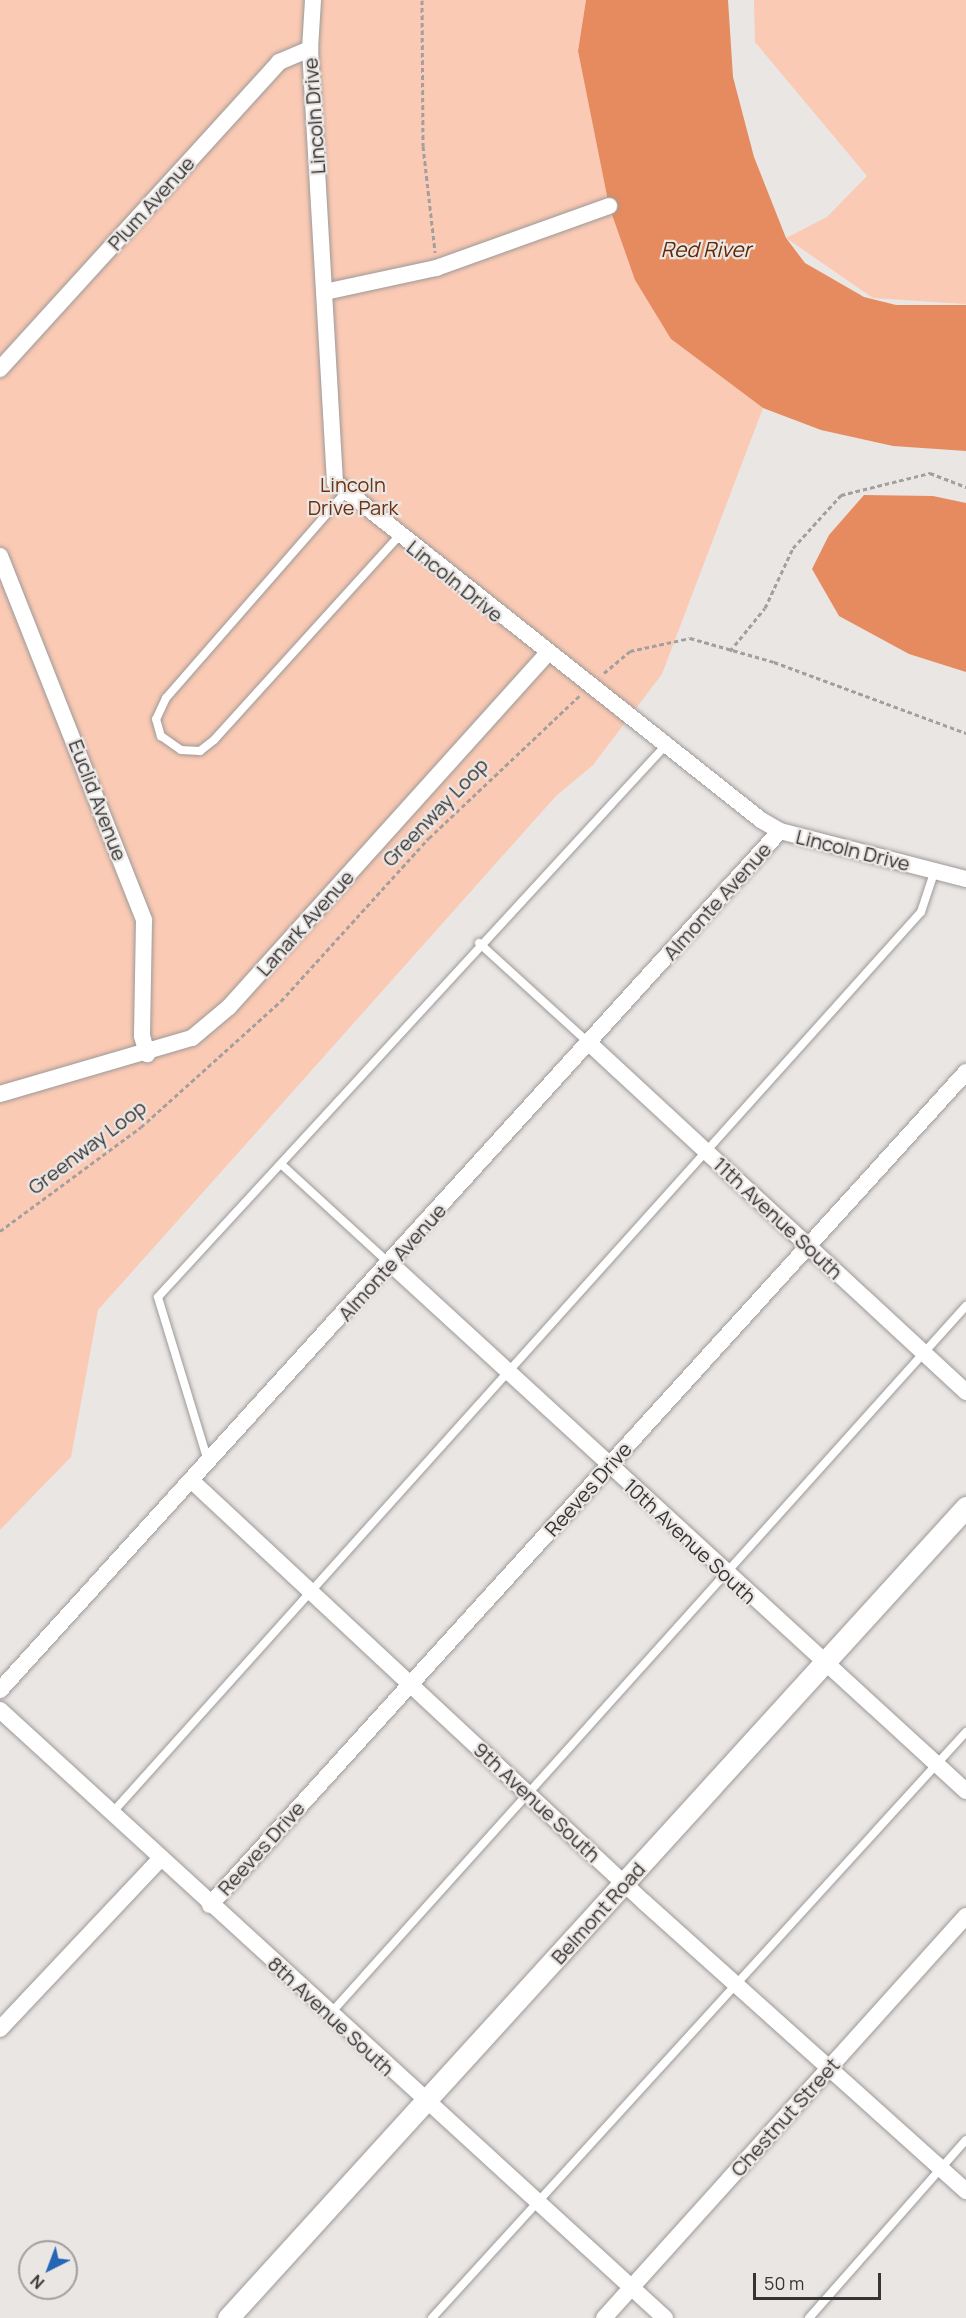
<!DOCTYPE html>
<html>
<head>
<meta charset="utf-8">
<style>
	body { margin:0 }
	#map { position:relative; width:966px; height:2318px; overflow:hidden; background:#eae6e4; font-family:Manrope,sans-serif }
	div>[style] { position:absolute }
	.green>* { inset:0; background:#fbcab4 }
	.water>* { inset:0; background:#e68b5f }
	.path>* { height:3px; margin-top:-1.5px; transform-origin:0; background:repeating-linear-gradient(90deg,#a39f9e 0 4.5px,transparent 0 7.5px) }
	.roads { filter:drop-shadow(0 0 2px #9d9997) drop-shadow(0 0 2px #9d9997) }
	.service>* { height:8px; margin:-4px; padding:0 4px; transform-origin:4px; border-radius:4px; background:#fff }
	.minor>* { height:16px; margin:-8px; padding:0 8px; transform-origin:8px; border-radius:8px; background:#fff }
	.tertiary>* { height:21px; margin:-10.5px; padding:0 10.5px; transform-origin:10.5px; border-radius:10.5px; background:#fff }
	span { translate:-50% -50%; white-space:nowrap; text-align:center; line-height:1.15; -webkit-text-stroke:4.5px #eae6e4; paint-order:stroke }
	.street-label { font-size:20px; color:#363434 }
	.park-label { font-size:20px; color:#6d3212 }
	.water-label { font-size:21px; color:#5f2603; font-style:italic }
	.north { position:absolute; left:18px; top:2240px; width:60px; height:60px; box-sizing:border-box; background:#eae6e4; border:2px solid #a29f9e; border-radius:50%; rotate:222deg; font-size:16px; font-weight:700; line-height:24px; text-align:center; color:#363434 }
	.north::after { content:''; display:block; margin:auto; width:21px; height:27px; background:#2465b6; clip-path:polygon(50% 0,100% 100%,50% 72%,0 100%) }
	.scale { position:absolute; left:753px; top:2273px; width:128px; height:27px; box-sizing:border-box; border:3px solid #363434; border-top:0; padding-left:8px; font-size:18px; line-height:21px; white-space:nowrap; color:#363434; -webkit-text-stroke:4px #eae6e4; paint-order:stroke }
</style>
</head>
<body>
<div id="map">
	<div class="green">
		<i style="clip-path:polygon(0 0,586px 0,578px 51px,609px 206px,671px 339px,763px 408px,662px 674px,593px 765px,556px 796px,98px 1310px,71px 1457px,0 1530px)"></i>
		<i style="clip-path:polygon(754px 0,966px 0,966px 304px,873px 298px,786px 238px,827px 217px,867px 176px,755px 42px)"></i>
	</div>
	<div class="water">
		<i style="clip-path:polygon(586px 0,728px 0,733px 77px,754px 157px,786px 238px,805px 263px,864px 297px,896px 305px,966px 305px,966px 451px,893px 446px,821px 430px,763px 408px,671px 339px,635px 280px,609px 206px,578px 51px)"></i>
		<i style="clip-path:polygon(864px 495px,933px 496px,966px 503px,966px 672px,909px 654px,839px 616px,812px 569px,829px 535px)"></i>
	</div>
	<div class="path">
		<i style="left:422px;top:0;width:146px;rotate:89.6deg"></i>
		<i style="left:423px;top:146px;width:107px;rotate:83.5deg"></i>
		<i style="left:730px;top:651px;width:55px;rotate:-50.9deg"></i>
		<i style="left:765px;top:608px;width:66px;rotate:-65deg"></i>
		<i style="left:793px;top:548px;width:72px;rotate:-47.8deg"></i>
		<i style="left:841px;top:495px;width:92px;rotate:-13.9deg"></i>
		<i style="left:930px;top:473px;width:39px;rotate:21deg"></i>
		<i style="left:604px;top:673px;width:34px;rotate:-40deg"></i>
		<i style="left:630px;top:651px;width:61px;rotate:-12.2deg"></i>
		<i style="left:690px;top:638px;width:87px;rotate:15.9deg"></i>
		<i style="left:774px;top:662px;width:205px;rotate:20.3deg"></i>
		<i style="left:0;top:1231px;width:175px;rotate:-36.4deg"></i>
		<i style="left:141px;top:1127px;width:188px;rotate:-42deg"></i>
		<i style="left:281px;top:1001px;width:220px;rotate:-47.8deg"></i>
		<i style="left:429px;top:838px;width:207px;rotate:-43.4deg"></i>
	</div>
	<div class="roads">
		<div class="service">
			<i style="left:345px;top:493px;width:272px;rotate:131.1deg"></i>
			<i style="left:166px;top:698px;width:23px;rotate:115deg"></i>
			<i style="left:156px;top:719px;width:18px;rotate:74deg"></i>
			<i style="left:161px;top:736px;width:24px;rotate:35deg"></i>
			<i style="left:181px;top:750px;width:19px;rotate:3deg"></i>
			<i style="left:200px;top:751px;width:18px;rotate:-38deg"></i>
			<i style="left:214px;top:740px;width:275px;rotate:-47.8deg"></i>
			<i style="left:479px;top:943px;width:149px;rotate:42.3deg"></i>
			<i style="left:282px;top:1165px;width:147px;rotate:42.5deg"></i>
			<i style="left:208px;top:1461px;width:171px;rotate:-107deg"></i>
			<i style="left:158px;top:1297px;width:749px;rotate:-47.38deg"></i>
			<i style="left:112px;top:1813px;width:1211px;rotate:-48.08deg"></i>
			<i style="left:921px;top:912px;width:44px;rotate:-71.6deg"></i>
			<i style="left:330px;top:2014px;width:952px;rotate:-48.07deg"></i>
			<i style="left:432px;top:2318px;width:793px;rotate:-47.66deg"></i>
			<i style="left:809px;top:2318px;width:237px;rotate:-48.6deg"></i>
		</div>
		<div class="minor">
			<i style="left:313px;top:0;width:49px;rotate:93.5deg"></i>
			<i style="left:310px;top:49px;width:434px;rotate:86.7deg"></i>
			<i style="left:335px;top:482px;width:544px;rotate:38.43deg"></i>
			<i style="left:761px;top:820px;width:22px;rotate:30deg"></i>
			<i style="left:780px;top:831px;width:192px;rotate:14.5deg"></i>
			<i style="left:325px;top:292px;width:114px;rotate:-12.2deg"></i>
			<i style="left:436px;top:268px;width:184px;rotate:-19.7deg"></i>
			<i style="left:0;top:369px;width:415px;rotate:-47.7deg"></i>
			<i style="left:279px;top:62px;width:34px;rotate:-23deg"></i>
			<i style="left:0;top:556px;width:391px;rotate:68.4deg"></i>
			<i style="left:144px;top:920px;width:116px;rotate:91deg"></i>
			<i style="left:142px;top:1036px;width:19px;rotate:74deg"></i>
			<i style="left:589px;top:1043px;width:514px;rotate:42.79deg"></i>
			<i style="left:0;top:1094px;width:200px;rotate:-16.3deg"></i>
			<i style="left:192px;top:1038px;width:48px;rotate:-40deg"></i>
			<i style="left:229px;top:1007px;width:474px;rotate:-48deg"></i>
			<i style="left:391px;top:1264px;width:780px;rotate:42.51deg"></i>
			<i style="left:192px;top:1481px;width:618px;rotate:42.97deg"></i>
			<i style="left:644px;top:1902px;width:433px;rotate:41.9deg"></i>
			<i style="left:0;top:1690px;width:1160px;rotate:-47.76deg"></i>
			<i style="left:0;top:1710px;width:901px;rotate:42.44deg"></i>
			<i style="left:210px;top:1905px;width:1125px;rotate:-47.77deg"></i>
			<i style="left:0;top:2029px;width:235px;rotate:-46.7deg"></i>
			<i style="left:604px;top:2318px;width:541px;rotate:-48deg"></i>
		</div>
		<div class="tertiary">
			<i style="left:228px;top:2318px;width:1097px;rotate:-47.7deg"></i>
		</div>
	</div>
	<div class="street-label">
		<span style="left:314px;top:116px;rotate:-94deg">Lincoln Drive</span>
		<span style="left:151px;top:203px;rotate:-48deg">Plum Avenue</span>
		<span style="left:455px;top:581px;rotate:39deg">Lincoln Drive</span>
		<span style="left:98px;top:800px;rotate:69deg">Euclid Avenue</span>
		<span style="left:435px;top:812px;rotate:-46deg">Greenway Loop</span>
		<span style="left:853px;top:850px;rotate:14deg">Lincoln Drive</span>
		<span style="left:717px;top:901px;rotate:-48deg">Almonte Avenue</span>
		<span style="left:305px;top:923px;rotate:-48deg">Lanark Avenue</span>
		<span style="left:87px;top:1147px;rotate:-37deg">Greenway Loop</span>
		<span style="left:778px;top:1218px;rotate:43deg">11th Avenue South</span>
		<span style="left:392px;top:1262px;rotate:-48deg">Almonte Avenue</span>
		<span style="left:588px;top:1489px;rotate:-48deg">Reeves Drive</span>
		<span style="left:690px;top:1541px;rotate:43deg">10th Avenue South</span>
		<span style="left:537px;top:1802px;rotate:43deg">9th Avenue South</span>
		<span style="left:261px;top:1848px;rotate:-48deg">Reeves Drive</span>
		<span style="left:598px;top:1913px;rotate:-48deg">Belmont Road</span>
		<span style="left:331px;top:2016px;rotate:43deg">8th Avenue South</span>
		<span style="left:785px;top:2117px;rotate:-48deg">Chestnut Street</span>
	</div>
	<div class="park-label">
		<span style="left:353px;top:496px">Lincoln<br>Drive Park</span>
	</div>
	<div class="water-label">
		<span style="left:706px;top:249px">Red River</span>
	</div>
	<div class="north">N</div>
	<div class="scale">50 m</div>
</div>
</body>
</html>
